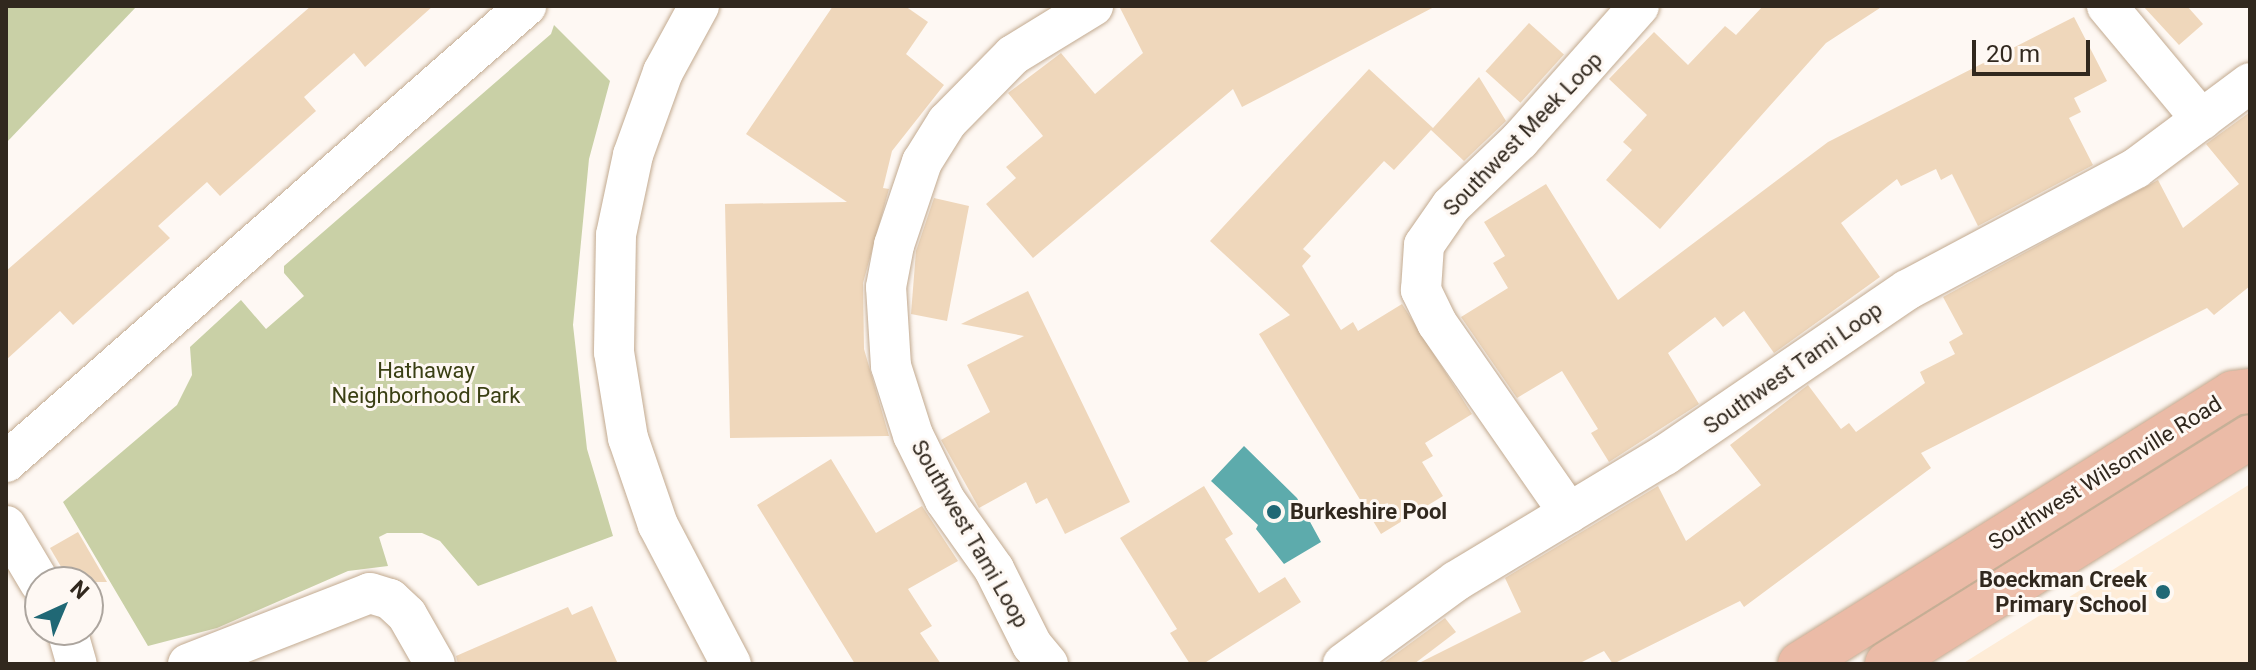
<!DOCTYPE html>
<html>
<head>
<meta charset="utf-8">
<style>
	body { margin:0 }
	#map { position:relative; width:2256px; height:670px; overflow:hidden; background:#fef8f3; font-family:Roboto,sans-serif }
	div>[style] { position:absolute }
	.built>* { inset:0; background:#feecd7 }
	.green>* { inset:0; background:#c9d0a6 }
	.water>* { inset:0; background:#5dabac }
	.building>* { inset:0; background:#efd7bb; transform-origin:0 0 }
	.roads { filter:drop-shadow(0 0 2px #c2aa90) drop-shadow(0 0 2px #c2aa90) }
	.minor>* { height:40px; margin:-20px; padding:0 20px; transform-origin:20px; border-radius:20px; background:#fff }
	.major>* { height:44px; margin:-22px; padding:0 22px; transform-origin:22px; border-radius:22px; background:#ebbba7 }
	.dots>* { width:22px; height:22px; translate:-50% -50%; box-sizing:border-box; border:4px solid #fef8f3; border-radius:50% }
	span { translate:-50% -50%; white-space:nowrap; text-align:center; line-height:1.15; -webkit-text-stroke:6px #fef8f3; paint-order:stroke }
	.street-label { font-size:22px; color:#31281e }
	.park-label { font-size:22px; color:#3a3f13 }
	.poi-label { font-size:22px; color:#31281e; font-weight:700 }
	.left { translate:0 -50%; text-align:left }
	.right { translate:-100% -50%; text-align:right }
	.frame { position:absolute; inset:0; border:8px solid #31281e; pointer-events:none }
	.north { position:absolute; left:24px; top:566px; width:80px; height:80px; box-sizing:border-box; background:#fef8f3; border:2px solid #aca59e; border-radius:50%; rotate:44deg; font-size:22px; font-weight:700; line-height:32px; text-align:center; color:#31281e }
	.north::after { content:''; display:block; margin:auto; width:28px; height:36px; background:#206875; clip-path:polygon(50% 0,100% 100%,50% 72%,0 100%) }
	.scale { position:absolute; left:1972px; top:40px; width:118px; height:36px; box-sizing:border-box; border:4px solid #31281e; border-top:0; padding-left:10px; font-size:24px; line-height:28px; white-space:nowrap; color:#31281e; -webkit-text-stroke:6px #fef8f3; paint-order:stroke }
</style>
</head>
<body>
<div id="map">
	<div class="built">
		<i style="clip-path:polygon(2250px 484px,2250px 664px,1962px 664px,2191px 521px)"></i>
	</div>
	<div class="green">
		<i style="clip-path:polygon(6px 6px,137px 6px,6px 143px)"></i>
		<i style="clip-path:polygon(554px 25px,610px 81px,589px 159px,573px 325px,587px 449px,613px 536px,478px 586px,440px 541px,422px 533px,387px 533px,379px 537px,388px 566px,348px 571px,217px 628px,148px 646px,63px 502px,177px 405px,192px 375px,190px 347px,241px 300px,266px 329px,304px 296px,284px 273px,284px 266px,551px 34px)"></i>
	</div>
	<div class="water">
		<i style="clip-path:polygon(1244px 446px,1297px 498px,1321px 542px,1284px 564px,1256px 529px,1258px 525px,1211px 481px)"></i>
	</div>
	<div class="building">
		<i style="clip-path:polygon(311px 6px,433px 6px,365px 67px,354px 53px,304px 97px,316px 111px,220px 196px,207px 182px,158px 226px,170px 238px,73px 325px,60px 311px,6px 360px,6px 271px)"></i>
		<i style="clip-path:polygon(833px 6px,905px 6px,928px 22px,906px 54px,944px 85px,892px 151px,883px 188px,889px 189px,863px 283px,864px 349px,889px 436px,730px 438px,725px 204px,847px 202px,746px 134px)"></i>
		<i style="clip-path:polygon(1119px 6px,1436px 6px,1242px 107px,1233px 89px,1033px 258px,986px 204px,1016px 178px,1006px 167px,1043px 136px,1008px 93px,1061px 53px,1095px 94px,1143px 53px)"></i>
		<i style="clip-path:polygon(1763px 6px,1883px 6px,1826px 43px,1660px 229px,1606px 180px,1632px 150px,1623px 142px,1647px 115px,1609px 79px,1654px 32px,1688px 65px,1725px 26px,1736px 35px)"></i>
		<i style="clip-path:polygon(2143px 6px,2187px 6px,2203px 24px,2179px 45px)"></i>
		<i style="clip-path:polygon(2074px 17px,2107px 81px,2074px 98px,2081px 112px,2069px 118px,2093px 165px,1978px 226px,1952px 174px,1941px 180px,1936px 169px,1901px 186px,1897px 179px,1841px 223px,1880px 277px,1774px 353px,1744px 311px,1723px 327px,1715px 317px,1668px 353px,1699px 404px,1609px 462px,1591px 433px,1598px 429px,1562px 371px,1517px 398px,1461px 317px,1508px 288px,1493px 263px,1505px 256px,1484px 222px,1546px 184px,1618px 300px,1828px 142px)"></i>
		<i style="left:1529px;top:23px;width:47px;height:65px;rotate:42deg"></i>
		<i style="clip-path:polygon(1369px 69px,1433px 128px,1479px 77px,1506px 121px,1464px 161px,1431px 130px,1394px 170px,1384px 161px,1303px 249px,1311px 256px,1302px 266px,1341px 330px,1353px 322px,1358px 331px,1402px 304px,1472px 414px,1425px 443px,1433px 456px,1422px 462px,1443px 496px,1381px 534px,1259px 334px,1290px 315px,1210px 241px)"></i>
		<i style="clip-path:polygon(2250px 112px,2250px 286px,2214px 315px,2207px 308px,1921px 453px,1931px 468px,1744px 607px,1740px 601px,1613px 664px,1604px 651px,1578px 664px,1417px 664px,1521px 612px,1505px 578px,1658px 486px,1686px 541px,1761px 485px,1730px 445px,1808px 385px,1841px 429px,1849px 423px,1856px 432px,1925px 383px,1920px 372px,1955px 354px,1949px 342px,1963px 334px,1943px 297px,2158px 180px,2183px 228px,2239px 184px,2206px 144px)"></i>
		<i style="clip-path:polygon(934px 198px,969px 206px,947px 321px,911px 314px,916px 251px)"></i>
		<i style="clip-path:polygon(1028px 291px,1130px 502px,1065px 534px,1047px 498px,1036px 504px,1026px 482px,979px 508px,941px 440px,990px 412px,967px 365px,1024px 336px,961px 324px)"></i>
		<i style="clip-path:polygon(831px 459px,876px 533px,922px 506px,958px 561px,908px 589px,932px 626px,920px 633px,941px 664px,855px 664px,757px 505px)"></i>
		<i style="clip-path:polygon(1204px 486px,1233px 534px,1225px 539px,1259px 593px,1285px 577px,1301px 602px,1203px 664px,1190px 664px,1170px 633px,1177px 629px,1120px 538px)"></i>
		<i style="clip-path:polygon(78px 532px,107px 582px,70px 582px,50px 548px)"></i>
		<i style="clip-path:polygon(592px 606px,618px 664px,458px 664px,456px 656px,568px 607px,572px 615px)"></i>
		<i style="clip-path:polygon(1445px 618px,1456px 632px,1414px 664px,1382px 664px)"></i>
	</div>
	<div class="roads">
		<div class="minor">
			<i style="left:699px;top:6px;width:75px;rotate:118.6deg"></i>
			<i style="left:663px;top:72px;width:88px;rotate:109.9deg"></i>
			<i style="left:633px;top:155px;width:82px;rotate:102deg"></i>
			<i style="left:616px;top:235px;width:117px;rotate:91deg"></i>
			<i style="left:614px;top:352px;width:87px;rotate:80.8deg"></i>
			<i style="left:628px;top:438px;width:92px;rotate:71deg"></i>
			<i style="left:658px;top:525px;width:157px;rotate:62.3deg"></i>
			<i style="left:2107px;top:6px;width:148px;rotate:50.2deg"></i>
			<i style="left:6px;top:462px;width:692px;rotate:-41.25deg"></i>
			<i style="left:1569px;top:513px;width:231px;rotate:-124.8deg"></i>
			<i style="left:1437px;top:323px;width:37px;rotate:-116deg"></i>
			<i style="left:1421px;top:290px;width:45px;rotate:-86.2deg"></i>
			<i style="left:1424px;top:245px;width:47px;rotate:-55.3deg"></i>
			<i style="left:1451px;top:206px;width:95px;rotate:-43.7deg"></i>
			<i style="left:1520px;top:140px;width:179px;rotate:-48.4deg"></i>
			<i style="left:6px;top:526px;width:66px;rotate:59.2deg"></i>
			<i style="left:67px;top:630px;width:35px;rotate:74deg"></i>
			<i style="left:188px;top:664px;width:195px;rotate:-21.3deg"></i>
			<i style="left:370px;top:593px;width:21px;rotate:17deg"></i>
			<i style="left:390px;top:599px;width:23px;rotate:43deg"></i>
			<i style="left:407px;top:615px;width:56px;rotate:60.3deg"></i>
			<i style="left:1048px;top:664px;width:25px;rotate:-130deg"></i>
			<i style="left:1032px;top:645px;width:85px;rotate:-116.6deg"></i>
			<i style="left:994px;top:569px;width:85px;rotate:-125.4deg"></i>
			<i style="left:945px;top:500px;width:72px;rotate:-116.2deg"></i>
			<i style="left:913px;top:435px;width:72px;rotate:-107.7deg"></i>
			<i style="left:891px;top:366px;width:79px;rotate:-93.6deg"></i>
			<i style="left:886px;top:287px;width:43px;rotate:-79.2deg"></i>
			<i style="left:894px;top:245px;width:88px;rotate:-71.4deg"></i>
			<i style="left:922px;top:162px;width:47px;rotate:-58deg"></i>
			<i style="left:947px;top:122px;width:94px;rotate:-45.4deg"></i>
			<i style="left:1013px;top:55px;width:94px;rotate:-31.5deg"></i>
			<i style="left:1343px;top:664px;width:140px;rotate:-36.3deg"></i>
			<i style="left:1456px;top:581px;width:244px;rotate:-31.1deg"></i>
			<i style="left:1665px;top:455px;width:293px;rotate:-34.3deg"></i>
			<i style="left:1907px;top:290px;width:259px;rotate:-28deg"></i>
			<i style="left:2136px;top:168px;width:142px;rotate:-36.7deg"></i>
		</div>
		<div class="major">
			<i style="left:1800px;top:664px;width:511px;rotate:-32.04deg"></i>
			<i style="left:2233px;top:393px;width:17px;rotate:-7deg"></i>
			<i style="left:1887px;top:664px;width:428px;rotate:-32deg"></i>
		</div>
	</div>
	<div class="dots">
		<i style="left:1274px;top:512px;background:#206875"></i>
		<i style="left:2163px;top:592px;background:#206875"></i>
	</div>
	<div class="street-label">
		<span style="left:1523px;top:134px;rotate:-46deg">Southwest Meek Loop</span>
		<span style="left:1793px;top:368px;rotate:-35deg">Southwest Tami Loop</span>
		<span style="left:2105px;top:473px;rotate:-32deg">Southwest Wilsonville Road</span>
		<span style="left:970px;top:534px;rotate:60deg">Southwest Tami Loop</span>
	</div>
	<div class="park-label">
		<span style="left:426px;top:383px">Hathaway<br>Neighborhood Park</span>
	</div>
	<div class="poi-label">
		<span class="left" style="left:1290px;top:512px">Burkeshire Pool</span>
		<span class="right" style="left:2147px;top:592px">Boeckman Creek<br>Primary School</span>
	</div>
	<div class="frame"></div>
	<div class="north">N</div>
	<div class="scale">20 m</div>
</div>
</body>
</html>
